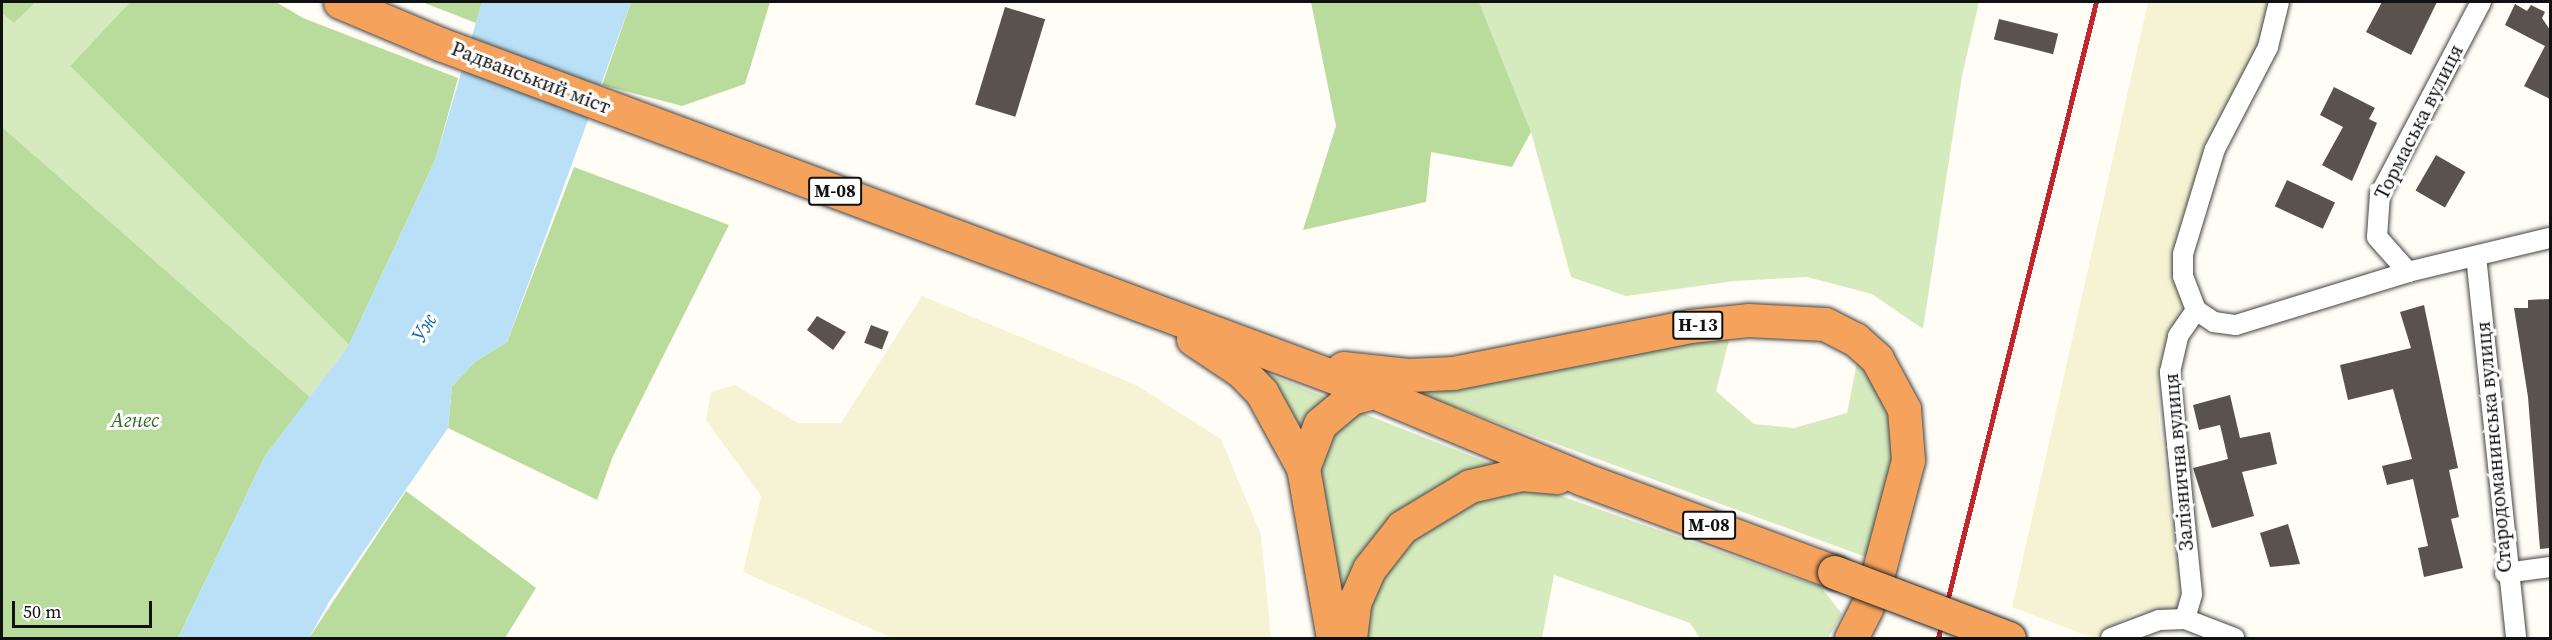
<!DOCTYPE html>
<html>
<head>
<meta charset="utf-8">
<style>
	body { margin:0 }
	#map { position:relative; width:2552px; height:640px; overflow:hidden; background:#fffdf5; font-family:"Source Serif 4",serif }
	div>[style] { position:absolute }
	.farmland>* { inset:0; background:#f6f3d4 }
	.green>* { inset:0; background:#d5ebbd }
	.forest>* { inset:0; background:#b9dc9c }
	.water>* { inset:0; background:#b9e0f7 }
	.building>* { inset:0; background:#5a524d; transform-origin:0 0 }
	.roads { filter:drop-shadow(0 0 2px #444) drop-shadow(0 0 2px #444) }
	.street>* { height:20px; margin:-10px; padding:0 10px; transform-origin:10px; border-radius:10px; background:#fff }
	.highway>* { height:33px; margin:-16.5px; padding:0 16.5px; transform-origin:16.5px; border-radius:16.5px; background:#f5a25d }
	.rail>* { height:4.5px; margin:-2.25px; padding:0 2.25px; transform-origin:2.25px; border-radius:2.25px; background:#c4262e }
	.bridges { filter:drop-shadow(0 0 2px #222) drop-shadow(0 0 2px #222) }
	.highway-bridge>* { height:33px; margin:-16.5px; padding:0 16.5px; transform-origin:16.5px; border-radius:16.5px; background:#f5a25d }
	span { translate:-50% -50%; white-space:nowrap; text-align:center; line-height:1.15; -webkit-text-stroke:6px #fff; paint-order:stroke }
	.shield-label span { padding:2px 4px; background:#fff; border:2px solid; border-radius:4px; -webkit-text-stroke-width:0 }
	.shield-label { font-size:18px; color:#111; font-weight:700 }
	.street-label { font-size:20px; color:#111 }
	.park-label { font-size:20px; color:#2f6b1f; font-style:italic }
	.water-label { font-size:21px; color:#1768a6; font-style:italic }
	.frame { position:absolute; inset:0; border:3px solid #111; pointer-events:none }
	.scale { position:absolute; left:12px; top:601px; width:140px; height:27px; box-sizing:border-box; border:3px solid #111; border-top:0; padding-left:8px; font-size:18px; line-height:21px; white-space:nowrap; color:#111; -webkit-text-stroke:4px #fff; paint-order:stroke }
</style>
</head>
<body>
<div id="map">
	<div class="farmland">
		<i style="clip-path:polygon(2148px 2px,2271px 2px,2268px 29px,2239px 85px,2182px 294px,2183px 306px,2163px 352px,2158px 376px,2159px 422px,2180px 584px,2178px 608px,2173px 615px,2138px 611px,2093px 638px,2012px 607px)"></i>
		<i style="clip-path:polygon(922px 296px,1136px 385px,1221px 439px,1261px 535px,1271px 638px,892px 638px,743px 572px,761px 496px,706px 420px,711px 392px,735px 385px,798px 423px,841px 423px)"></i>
	</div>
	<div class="green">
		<i style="clip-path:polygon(36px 2px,130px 2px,70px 66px,349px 345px,310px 397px,2px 127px,2px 13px,14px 23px)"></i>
		<i style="clip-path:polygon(1479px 2px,1979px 2px,1962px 76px,1923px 329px,1872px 294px,1807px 277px,1735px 281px,1626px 296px,1571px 277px,1531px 132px)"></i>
		<i style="clip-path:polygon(1731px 332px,1716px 391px,1754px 424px,1794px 428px,1847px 413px,1858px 358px,1869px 367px,1896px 434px,1888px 494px,1866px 557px,1417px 393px)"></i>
		<i style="clip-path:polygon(1247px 365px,1335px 401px,1301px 445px)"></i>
		<i style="clip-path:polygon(1362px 413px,1494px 465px,1481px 471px,1341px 606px,1319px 462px,1336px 428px)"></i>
		<i style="clip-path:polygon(1541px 489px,1821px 587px,1842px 614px,1828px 638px,1700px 638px,1690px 623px,1554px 575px,1542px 638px,1357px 638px,1392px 553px,1471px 494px)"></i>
	</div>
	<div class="forest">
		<i style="clip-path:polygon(2px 2px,36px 2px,14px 23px,2px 13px)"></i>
		<i style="clip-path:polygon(130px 2px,276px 2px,303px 18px,458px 78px,436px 158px,349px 345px,70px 66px)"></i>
		<i style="clip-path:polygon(422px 2px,482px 2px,476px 23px)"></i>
		<i style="clip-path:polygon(631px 2px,770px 2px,745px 84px,682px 106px,602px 85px)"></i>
		<i style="clip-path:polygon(1311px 2px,1479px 2px,1531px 132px,1512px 167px,1431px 152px,1426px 202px,1303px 230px,1336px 126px)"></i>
		<i style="clip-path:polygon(2px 127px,310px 397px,265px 456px,178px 638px,2px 638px)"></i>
		<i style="clip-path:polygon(574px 167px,729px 225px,613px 456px,597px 500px,448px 428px,452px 386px,476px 361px,507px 342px)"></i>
		<i style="clip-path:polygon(406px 491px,536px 588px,505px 638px,309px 638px)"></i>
	</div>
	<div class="water">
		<i style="clip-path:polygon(482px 2px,631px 2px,507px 342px,476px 361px,452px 386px,448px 428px,329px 602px,309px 638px,178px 638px,265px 456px,349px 345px,436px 158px)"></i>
	</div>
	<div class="building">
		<i style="clip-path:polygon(2382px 2px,2437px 2px,2411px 55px,2366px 32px)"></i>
		<i style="clip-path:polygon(2515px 4px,2527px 11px,2531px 5px,2545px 12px,2542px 18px,2550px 30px,2550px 99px,2524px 86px,2545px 46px,2505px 25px)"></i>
		<i style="left:1005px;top:7px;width:42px;height:102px;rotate:17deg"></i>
		<i style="left:1999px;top:19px;width:61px;height:21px;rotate:14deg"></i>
		<i style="clip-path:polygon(2334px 87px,2375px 108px,2369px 119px,2377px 123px,2352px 181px,2322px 165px,2343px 127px,2320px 115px)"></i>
		<i style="left:2436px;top:155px;width:34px;height:41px;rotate:30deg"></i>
		<i style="left:2287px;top:180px;width:53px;height:29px;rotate:25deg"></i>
		<i style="clip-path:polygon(2550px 299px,2550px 548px,2540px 549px,2528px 397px,2514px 308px,2528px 308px,2528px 300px)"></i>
		<i style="clip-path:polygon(2424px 305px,2458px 468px,2449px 470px,2459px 517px,2451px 519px,2463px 568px,2424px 577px,2418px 548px,2428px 546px,2413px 479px,2387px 485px,2382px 466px,2412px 459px,2393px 389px,2348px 400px,2340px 365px,2411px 348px,2400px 312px)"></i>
		<i style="clip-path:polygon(817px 316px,846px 332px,833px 350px,807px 330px)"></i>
		<i style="left:871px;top:325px;width:19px;height:19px;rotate:21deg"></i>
		<i style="clip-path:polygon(2230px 395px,2240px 438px,2270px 432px,2277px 464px,2242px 472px,2254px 516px,2212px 528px,2193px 468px,2228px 459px,2220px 425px,2199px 430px,2193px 405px)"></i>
		<i style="clip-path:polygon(2288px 524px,2300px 564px,2270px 567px,2260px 533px)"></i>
	</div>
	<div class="roads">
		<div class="street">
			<i style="left:2481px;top:2px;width:217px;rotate:117.7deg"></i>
			<i style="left:2380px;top:194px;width:43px;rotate:94deg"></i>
			<i style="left:2377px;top:237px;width:47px;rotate:48.5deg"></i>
			<i style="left:2408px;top:272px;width:146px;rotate:-13.5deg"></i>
			<i style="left:2476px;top:256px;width:384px;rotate:84deg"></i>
			<i style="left:2196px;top:310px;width:22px;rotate:34deg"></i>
			<i style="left:2214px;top:322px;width:22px;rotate:8deg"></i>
			<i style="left:2236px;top:325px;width:180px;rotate:-17.1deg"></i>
			<i style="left:2505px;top:573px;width:45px;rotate:-7.6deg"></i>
			<i style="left:2185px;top:619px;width:26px;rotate:-74deg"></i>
			<i style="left:2192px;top:594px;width:223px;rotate:-95.7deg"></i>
			<i style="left:2170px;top:372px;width:37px;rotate:-77deg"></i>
			<i style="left:2178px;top:336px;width:32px;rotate:-55deg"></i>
			<i style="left:2196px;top:310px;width:36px;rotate:-111deg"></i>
			<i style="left:2183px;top:276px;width:22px;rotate:-90deg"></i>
			<i style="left:2183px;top:254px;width:110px;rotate:-73.1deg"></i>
			<i style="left:2215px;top:149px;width:115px;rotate:-62.5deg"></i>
			<i style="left:2268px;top:47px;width:46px;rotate:-76.3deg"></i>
			<i style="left:2111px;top:638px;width:51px;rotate:-20.6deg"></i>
			<i style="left:2159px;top:620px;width:26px;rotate:-2deg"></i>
			<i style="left:2185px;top:619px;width:53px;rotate:21.2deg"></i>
		</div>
		<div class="highway">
			<i style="left:340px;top:2px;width:108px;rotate:22.8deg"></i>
			<i style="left:440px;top:44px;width:997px;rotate:20.43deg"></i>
			<i style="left:1374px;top:392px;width:226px;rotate:22.6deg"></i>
			<i style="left:1583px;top:479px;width:268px;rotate:20.3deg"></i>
			<i style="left:1193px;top:339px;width:58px;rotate:33.7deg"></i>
			<i style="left:1241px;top:371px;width:30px;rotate:46deg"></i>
			<i style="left:1262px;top:393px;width:85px;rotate:61.3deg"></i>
			<i style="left:1303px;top:468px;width:173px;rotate:80deg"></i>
			<i style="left:1343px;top:368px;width:65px;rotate:6.1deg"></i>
			<i style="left:1408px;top:375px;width:45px;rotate:-2.5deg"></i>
			<i style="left:1453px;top:373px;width:242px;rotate:-11.2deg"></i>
			<i style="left:1690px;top:326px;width:58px;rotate:-5.9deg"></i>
			<i style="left:1748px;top:320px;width:77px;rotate:3deg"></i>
			<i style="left:1825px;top:324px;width:34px;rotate:27deg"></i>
			<i style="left:1855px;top:339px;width:30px;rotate:42deg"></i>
			<i style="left:1877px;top:359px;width:57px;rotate:61.6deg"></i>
			<i style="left:1904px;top:409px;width:51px;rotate:85.5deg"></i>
			<i style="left:1908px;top:460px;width:114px;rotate:104.8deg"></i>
			<i style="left:1303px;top:468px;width:47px;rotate:-68.9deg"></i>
			<i style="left:1320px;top:424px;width:40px;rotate:-40deg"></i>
			<i style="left:1351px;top:398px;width:24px;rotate:-15deg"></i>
			<i style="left:1350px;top:638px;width:35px;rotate:-83deg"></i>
			<i style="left:1354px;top:603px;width:37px;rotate:-66deg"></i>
			<i style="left:1369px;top:569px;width:53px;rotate:-51.8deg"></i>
			<i style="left:1402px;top:527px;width:79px;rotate:-31.1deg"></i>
			<i style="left:1470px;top:486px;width:52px;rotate:-13.2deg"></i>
			<i style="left:1521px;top:474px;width:36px;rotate:5deg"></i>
			<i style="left:1851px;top:638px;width:34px;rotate:-63deg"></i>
		</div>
	</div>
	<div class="rail">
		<i style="left:1938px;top:638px;width:655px;rotate:-76.05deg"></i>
	</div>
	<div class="bridges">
		<div class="highway-bridge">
			<i style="left:1834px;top:572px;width:187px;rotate:20.7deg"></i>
		</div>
	</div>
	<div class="shield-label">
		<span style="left:835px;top:191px">М-08</span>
		<span style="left:1698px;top:325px">Н-13</span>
		<span style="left:1709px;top:525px">М-08</span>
	</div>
	<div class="street-label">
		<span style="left:531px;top:78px;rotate:21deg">Радванський міст</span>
		<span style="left:2419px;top:122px;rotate:-63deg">Тормаська вулиця</span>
		<span style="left:2494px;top:447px;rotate:-95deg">Стародоманинська вулиця</span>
		<span style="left:2179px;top:462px;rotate:-95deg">Залізнична вулиця</span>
	</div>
	<div class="park-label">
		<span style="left:135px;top:420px">Агнес</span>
	</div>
	<div class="water-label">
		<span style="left:424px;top:328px;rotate:-60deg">Уж</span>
	</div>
	<div class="frame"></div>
	<div class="scale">50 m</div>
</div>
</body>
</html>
